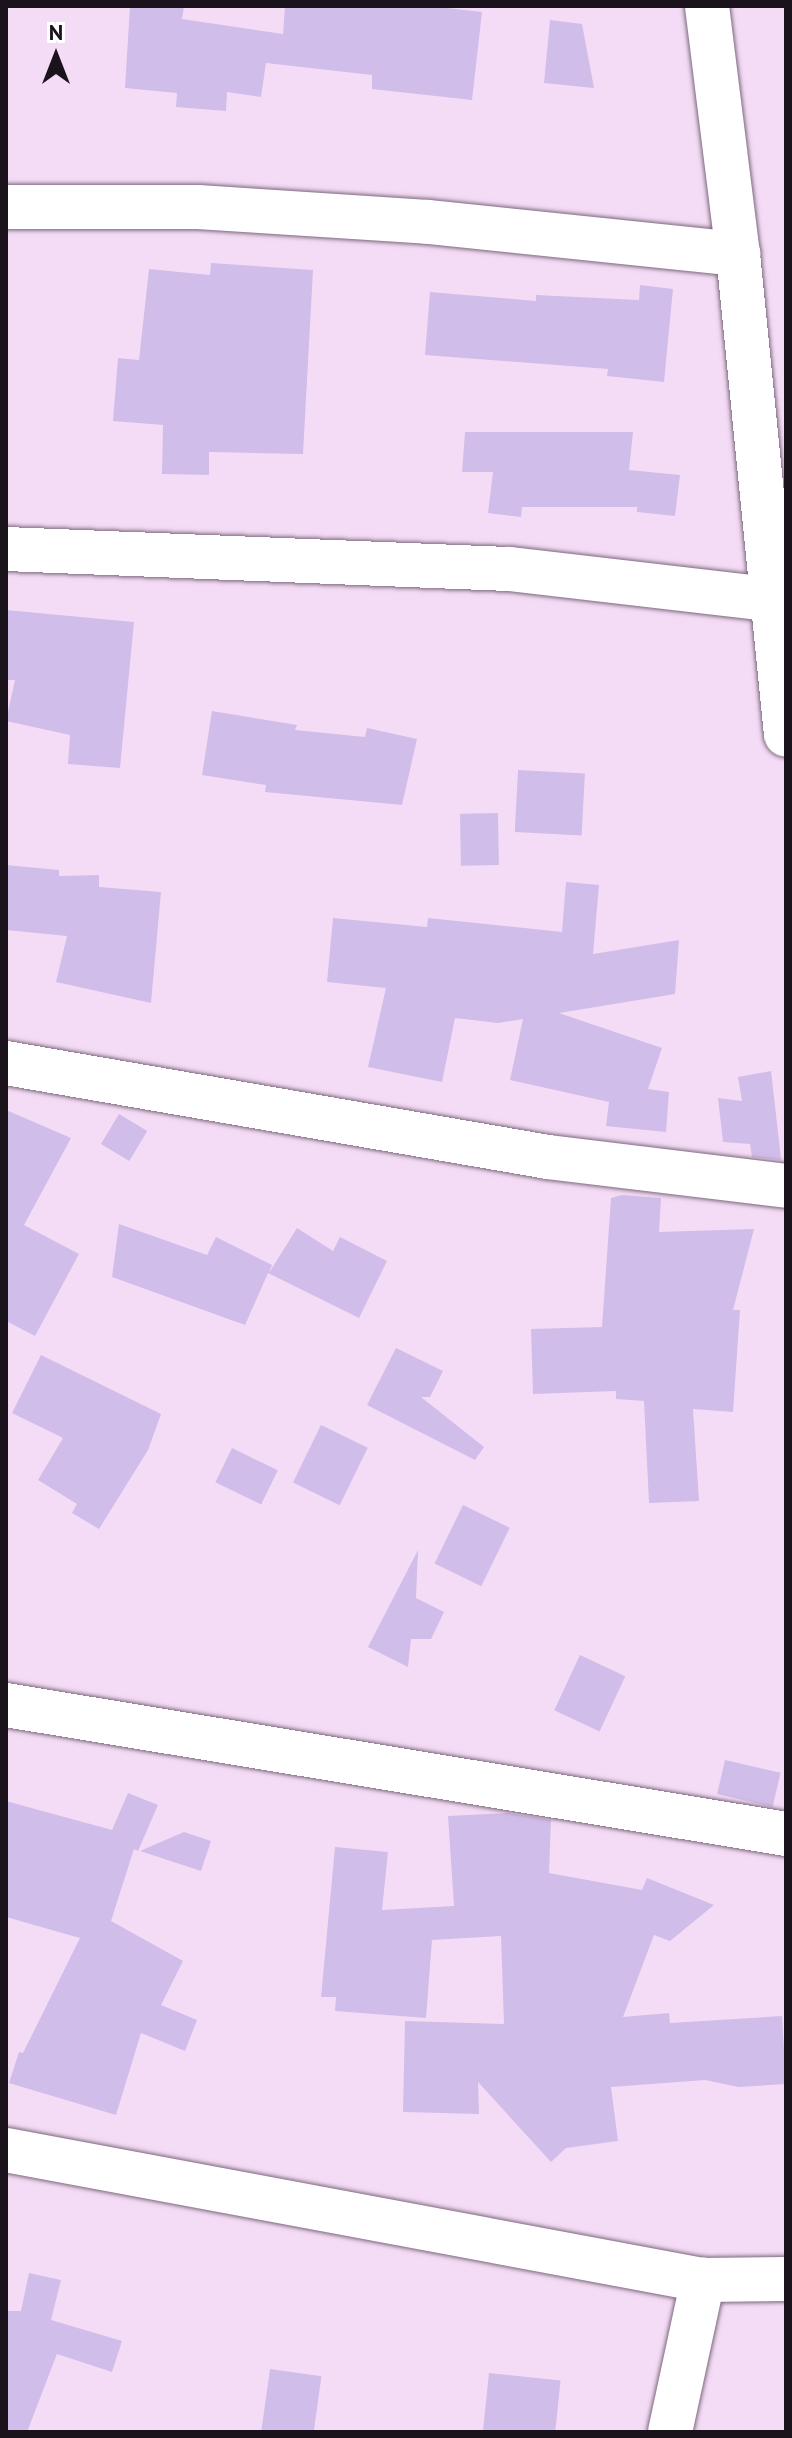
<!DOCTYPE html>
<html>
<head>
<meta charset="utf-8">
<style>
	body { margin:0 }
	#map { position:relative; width:792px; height:2438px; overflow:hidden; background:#f5dcf6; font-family:"PT Sans",sans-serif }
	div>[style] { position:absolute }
	.building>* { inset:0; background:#d1bde9; transform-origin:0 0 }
	.roads { filter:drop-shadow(0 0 2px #7d687f) drop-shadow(0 0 2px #7d687f) }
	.street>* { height:44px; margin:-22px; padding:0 22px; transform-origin:22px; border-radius:22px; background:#fff }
	.secondary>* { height:44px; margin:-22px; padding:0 22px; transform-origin:22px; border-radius:22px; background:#fff }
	span { translate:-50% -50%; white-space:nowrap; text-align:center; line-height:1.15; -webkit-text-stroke:6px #fff; paint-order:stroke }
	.frame { position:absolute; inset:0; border:8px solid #1b131c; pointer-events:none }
	.north { position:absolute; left:16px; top:16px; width:80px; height:80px; -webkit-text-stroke:6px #fff; paint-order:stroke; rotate:0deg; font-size:22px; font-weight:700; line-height:32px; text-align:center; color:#1b131c }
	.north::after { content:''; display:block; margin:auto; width:28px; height:36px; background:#1b131c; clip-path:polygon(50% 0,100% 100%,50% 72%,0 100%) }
</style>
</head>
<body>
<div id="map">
	<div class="building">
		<i style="clip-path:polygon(130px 6px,184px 6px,182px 19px,283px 34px,285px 6px,429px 6px,482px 12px,472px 100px,372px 89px,372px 75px,266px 63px,261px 97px,227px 92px,226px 111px,176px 107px,177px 93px,125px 88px)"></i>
		<i style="clip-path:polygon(550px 20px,582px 24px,594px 88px,544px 83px)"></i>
		<i style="clip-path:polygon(211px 263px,313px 270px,303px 454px,209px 452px,209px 475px,162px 474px,163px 425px,113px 421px,118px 358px,139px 360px,149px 269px,210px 275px)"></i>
		<i style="clip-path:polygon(640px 285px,673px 289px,664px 382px,607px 376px,608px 369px,425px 355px,430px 292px,536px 301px,536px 295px,639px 300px)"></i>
		<i style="clip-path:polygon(465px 432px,633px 432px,629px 470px,680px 475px,675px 516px,637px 512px,637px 507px,522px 507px,521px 517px,488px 513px,493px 472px,462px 472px)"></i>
		<i style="clip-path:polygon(6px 610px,134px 622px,120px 768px,68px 764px,70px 735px,6px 721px,15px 680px,6px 680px)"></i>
		<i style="clip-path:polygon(212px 711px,297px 725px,295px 730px,365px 737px,367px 728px,417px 739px,402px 805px,265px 792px,266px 785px,202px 775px)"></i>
		<i style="left:518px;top:770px;width:67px;height:62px;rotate:3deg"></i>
		<i style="left:498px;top:813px;width:52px;height:38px;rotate:89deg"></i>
		<i style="clip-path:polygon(6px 865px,59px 870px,59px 876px,99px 875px,99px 887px,161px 892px,151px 1003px,56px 982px,67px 936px,6px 930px)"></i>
		<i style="clip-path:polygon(566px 882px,599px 885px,593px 954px,679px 940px,675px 994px,559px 1013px,662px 1048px,648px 1089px,669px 1092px,666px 1132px,606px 1126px,609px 1102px,510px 1080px,523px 1019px,498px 1023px,455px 1018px,442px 1082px,368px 1067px,386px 988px,327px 982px,333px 918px,427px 927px,428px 918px,562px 932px)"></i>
		<i style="clip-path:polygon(771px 1071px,779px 1141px,781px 1160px,752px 1157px,750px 1144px,723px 1142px,718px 1098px,742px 1101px,738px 1077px)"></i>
		<i style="clip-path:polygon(6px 1110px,71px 1138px,24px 1225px,79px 1254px,35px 1336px,6px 1321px)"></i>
		<i style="left:119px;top:1114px;width:33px;height:35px;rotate:31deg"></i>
		<i style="clip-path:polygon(622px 1195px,661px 1198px,659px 1232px,754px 1229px,733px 1310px,740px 1310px,733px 1412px,693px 1409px,699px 1501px,649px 1503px,644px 1401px,616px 1399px,616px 1391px,533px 1394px,531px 1329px,602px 1327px,611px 1198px)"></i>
		<i style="clip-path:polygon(119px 1224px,207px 1255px,216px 1237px,272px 1265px,269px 1273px,297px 1228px,333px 1251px,340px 1237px,387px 1261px,359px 1318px,268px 1273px,245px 1325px,112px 1277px)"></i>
		<i style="clip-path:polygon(396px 1348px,443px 1371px,430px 1397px,421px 1397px,484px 1447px,475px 1460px,367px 1405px)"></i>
		<i style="clip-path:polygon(41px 1355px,161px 1414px,148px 1450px,99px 1529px,72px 1513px,77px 1504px,38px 1480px,63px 1438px,12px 1413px)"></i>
		<i style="left:321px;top:1425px;width:52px;height:64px;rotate:26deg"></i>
		<i style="left:232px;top:1448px;width:51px;height:38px;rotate:26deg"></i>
		<i style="left:463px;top:1505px;width:52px;height:65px;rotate:26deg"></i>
		<i style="clip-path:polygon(418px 1550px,416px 1598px,444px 1612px,431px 1639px,411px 1639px,408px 1667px,368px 1647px)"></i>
		<i style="left:580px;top:1655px;width:50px;height:61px;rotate:25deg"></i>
		<i style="left:725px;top:1760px;width:57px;height:35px;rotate:13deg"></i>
		<i style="clip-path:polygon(128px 1793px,158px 1805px,138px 1851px,134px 1849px,111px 1921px,183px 1961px,161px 2005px,197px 2020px,185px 2051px,141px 2033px,116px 2115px,9px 2083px,19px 2052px,23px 2053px,80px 1938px,6px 1917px,6px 1801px,112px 1830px)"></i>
		<i style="clip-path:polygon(508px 1813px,551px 1820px,549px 1873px,642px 1890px,647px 1878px,714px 1905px,670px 1941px,654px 1935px,623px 2017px,669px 2013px,670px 2023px,782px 2016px,786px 2084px,738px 2087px,705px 2080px,611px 2087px,618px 2141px,566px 2148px,551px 2162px,478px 2082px,479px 2114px,403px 2112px,405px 2021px,504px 2024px,501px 1936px,432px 1940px,426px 2018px,335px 2011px,336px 1997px,321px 1997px,335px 1847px,388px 1852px,382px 1910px,454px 1906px,448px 1816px)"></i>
		<i style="clip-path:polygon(184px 1832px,211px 1841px,201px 1871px,140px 1851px)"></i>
		<i style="clip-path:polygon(29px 2273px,61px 2280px,51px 2320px,122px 2341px,112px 2372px,57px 2354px,27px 2432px,6px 2432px,6px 2311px,21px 2311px)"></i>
		<i style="left:270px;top:2369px;width:52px;height:64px;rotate:8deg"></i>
		<i style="left:489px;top:2373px;width:72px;height:59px;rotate:6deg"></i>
	</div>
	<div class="roads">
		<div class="street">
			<i style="left:6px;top:207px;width:192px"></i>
			<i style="left:198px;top:207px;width:230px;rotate:3.7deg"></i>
			<i style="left:428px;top:222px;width:312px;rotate:5.9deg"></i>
			<i style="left:6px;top:549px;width:503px;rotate:2.28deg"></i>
			<i style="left:509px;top:569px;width:279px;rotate:6.6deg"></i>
			<i style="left:6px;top:1063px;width:550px;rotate:9.84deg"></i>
			<i style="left:548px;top:1157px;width:240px;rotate:6.9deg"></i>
			<i style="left:6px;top:1705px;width:791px;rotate:9.39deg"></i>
			<i style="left:6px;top:2150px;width:709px;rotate:10.57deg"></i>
			<i style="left:703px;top:2280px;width:83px;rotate:-0.7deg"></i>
			<i style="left:670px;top:2432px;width:156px;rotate:-77.8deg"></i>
		</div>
		<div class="secondary">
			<i style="left:707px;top:6px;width:250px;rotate:82.9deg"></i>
			<i style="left:738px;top:254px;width:483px;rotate:84.3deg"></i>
		</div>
	</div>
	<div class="frame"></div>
	<div class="north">N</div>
</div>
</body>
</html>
